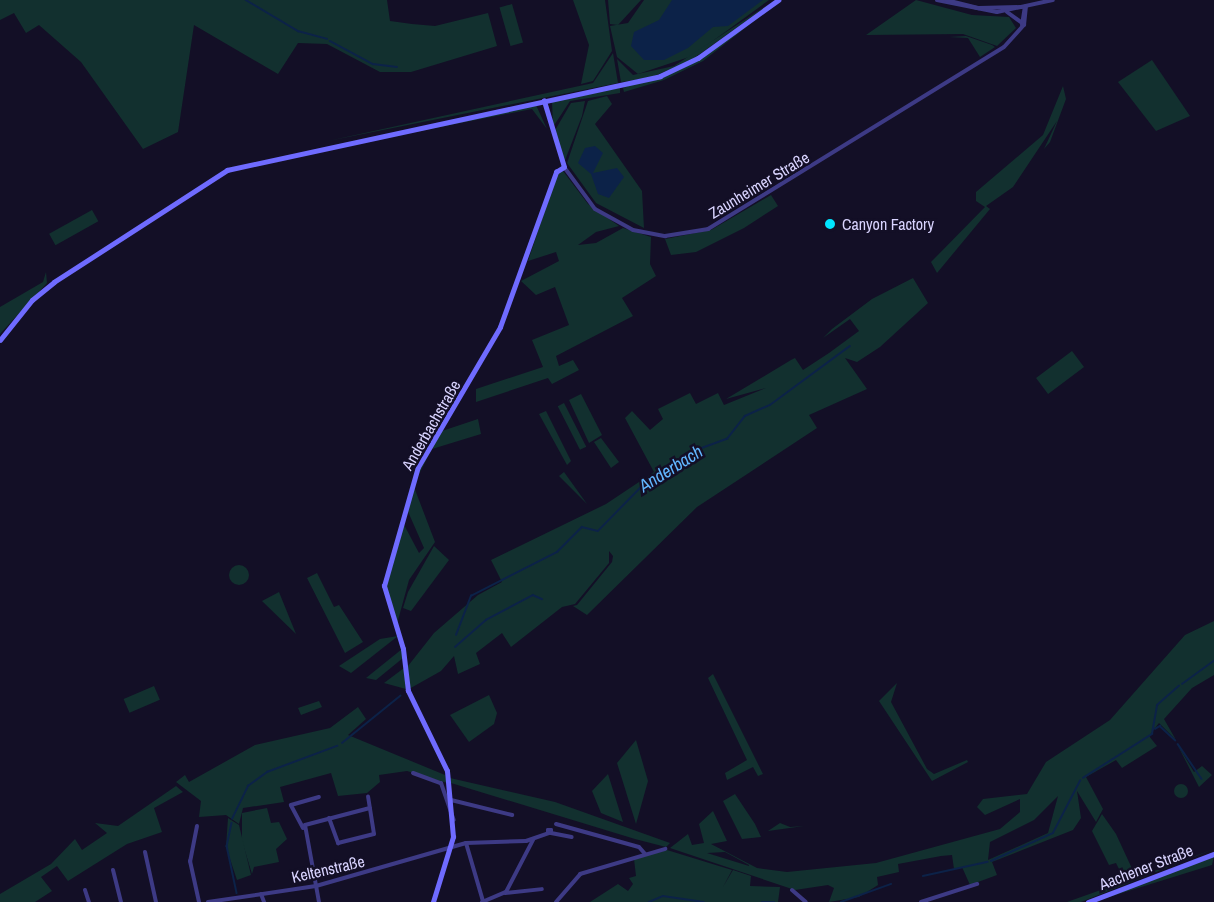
<!DOCTYPE html>
<html>
<head>
<meta charset="utf-8">
<style>
	body { margin:0 }
	#map { position:relative; width:1214px; height:902px; overflow:hidden; background:#130f26; font-family:"Archivo Narrow",sans-serif }
	div>[style] { position:absolute }
	.green>* { inset:0; background:#12302f; transform-origin:0 0 }
	.round { border-radius:50% }
	.water>* { inset:0; background:#0c2248 }
	.stream>* { height:1.5px; margin:-0.75px; padding:0 0.75px; transform-origin:0.75px; border-radius:0.75px; background:#0c2248 }
	.minor>* { height:4px; margin:-2px; padding:0 2px; transform-origin:2px; border-radius:2px; background:#3d3a85 }
	.secondary>* { height:4.5px; margin:-2.25px; padding:0 2.25px; transform-origin:2.25px; border-radius:2.25px; background:#6f6bff }
	.dots>* { width:16px; height:16px; translate:-50% -50%; box-sizing:border-box; border:3px solid #130f26; border-radius:50% }
	span { translate:-50% -50%; white-space:nowrap; text-align:center; line-height:1.15; -webkit-text-stroke:5px #130f26; paint-order:stroke }
	.street-label { font-size:16px; color:#d9d4ff }
	.poi-label { font-size:16px; color:#d9d4ff }
	.left { translate:0 -50%; text-align:left }
	.water-label { font-size:18px; color:#62b6ff; font-style:italic }
</style>
</head>
<body>
<div id="map">
	<div class="green">
		<i style="clip-path:polygon(0 0,387px 0,390px 21px,412px 24px,435px 26px,488px 13px,497px 46px,411px 72px,380px 72px,327px 44px,298px 43px,278px 74px,194px 25px,178px 132px,143px 149px,81px 62px,39px 25px,26px 33px,14px 13px,0 20px)"></i>
		<i style="clip-path:polygon(573px 0,605px 0,612px 51px,593px 81px,581px 84px,589px 45px)"></i>
		<i style="clip-path:polygon(608px 0,641px 0,618px 25px,610px 24px)"></i>
		<i style="clip-path:polygon(644px 0,769px 0,692px 56px,638px 74px,617px 57px,610px 26px,628px 23px)"></i>
		<i style="clip-path:polygon(775px 0,690px 61px,649px 78px,621px 82px,617px 59px,633px 75px,674px 66px)"></i>
		<i style="clip-path:polygon(781px 0,703px 61px,664px 80px,624px 92px,623px 88px,699px 59px)"></i>
		<i style="clip-path:polygon(916px 0,972px 15px,1009px 17px,1016px 28px,997px 46px,963px 34px,866px 35px)"></i>
		<i style="left:512px;top:4px;width:40px;height:13px;rotate:74deg"></i>
		<i style="clip-path:polygon(966px 36px,992px 45px,995px 47px,980px 57px,968px 38px,949px 37px)"></i>
		<i style="clip-path:polygon(613px 53px,618px 83px,328px 141px,593px 83px)"></i>
		<i style="clip-path:polygon(1152px 60px,1190px 116px,1156px 131px,1118px 82px)"></i>
		<i style="clip-path:polygon(1063px 86px,1066px 99px,1050px 142px,1044px 149px,1057px 121px,1013px 187px,986px 206px,990px 209px,937px 273px,931px 262px,985px 207px,976px 201px,976px 192px,1043px 135px)"></i>
		<i style="clip-path:polygon(620px 88px,620px 93px,570px 101px,553px 127px,552px 102px)"></i>
		<i style="clip-path:polygon(607px 96px,612px 104px,595px 124px,642px 191px,644px 228px,596px 203px,567px 163px,588px 101px)"></i>
		<i style="clip-path:polygon(585px 101px,582px 116px,564px 163px,554px 132px,571px 103px)"></i>
		<i style="clip-path:polygon(536px 105px,547px 129px,532px 109px,329px 149px)"></i>
		<i style="clip-path:polygon(563px 171px,588px 204px,619px 226px,596px 232px,578px 245px,596px 243px,623px 228px,651px 237px,650px 264px,656px 276px,622px 298px,633px 316px,556px 356px,559px 366px,573px 360px,579px 370px,552px 384px,548px 378px,476px 402px,476px 389px,543px 367px,532px 340px,569px 325px,555px 287px,536px 295px,521px 281px,559px 261px,556px 252px,528px 261px,557px 175px)"></i>
		<i style="clip-path:polygon(771px 195px,778px 206px,744px 228px,696px 252px,671px 255px,665px 239px,711px 230px)"></i>
		<i style="left:92px;top:210px;width:13px;height:49px;rotate:61deg"></i>
		<i style="clip-path:polygon(46px 272px,47px 283px,0 334px,0 307px,43px 282px)"></i>
		<i style="clip-path:polygon(913px 278px,928px 303px,880px 347px,857px 362px,845px 358px,867px 389px,809px 415px,817px 428px,697px 507px,587px 615px,573px 606px,577px 605px,612px 562px,613px 556px,609px 551px,609px 563px,575px 604px,562px 607px,511px 647px,502px 633px,476px 653px,480px 664px,458px 674px,454px 656px,441px 671px,409px 689px,408px 666px,434px 633px,478px 595px,502px 582px,491px 560px,606px 504px,654px 472px,625px 418px,632px 411px,650px 430px,663px 419px,658px 409px,690px 393px,696px 404px,718px 393px,724px 405px,766px 388px,726px 399px,791px 360px,795px 358px,803px 370px,829px 353px,859px 331px,850px 319px,823px 338px,832px 329px,872px 299px)"></i>
		<i style="left:1072px;top:351px;width:20px;height:45px;rotate:53deg"></i>
		<i style="clip-path:polygon(581px 394px,602px 435px,589px 443px,569px 400px)"></i>
		<i style="left:564px;top:403px;width:49px;height:7px;rotate:63deg"></i>
		<i style="clip-path:polygon(546px 411px,571px 461px,567px 465px,539px 414px)"></i>
		<i style="clip-path:polygon(478px 419px,481px 434px,432px 449px,419px 474px,414px 487px,435px 542px,409px 580px,397px 624px,385px 585px,402px 521px,419px 553px,424px 548px,406px 507px,420px 466px,442px 431px)"></i>
		<i style="clip-path:polygon(601px 438px,619px 462px,611px 468px,594px 442px)"></i>
		<i style="clip-path:polygon(564px 472px,587px 504px,559px 476px)"></i>
		<i style="clip-path:polygon(434px 546px,449px 560px,411px 611px,403px 608px,408px 592px)"></i>
		<i class="round" style="left:229px;top:565px;width:20px;height:20px"></i>
		<i style="clip-path:polygon(317px 573px,334px 607px,339px 605px,363px 642px,345px 653px,307px 578px)"></i>
		<i style="clip-path:polygon(279px 592px,296px 634px,262px 601px)"></i>
		<i style="clip-path:polygon(evenodd,1214px 621px,1214px 675px,1192px 688px,1164px 719px,1176px 740px,1159px 723px,1149px 736px,1157px 746px,1122px 768px,1116px 760px,1086px 777px,1103px 809px,1096px 822px,1077px 791px,1081px 818px,1073px 830px,992px 862px,997px 875px,970px 885px,962px 867px,954px 869px,952px 855px,941px 856px,898px 864px,899px 872px,877px 877px,878px 885px,859px 897px,829px 902px,834px 888px,828px 885px,795px 890px,670px 848px,688px 834px,692px 845px,704px 843px,699px 824px,713px 811px,727px 841px,711px 844px,757px 868px,787px 872px,876px 863px,1000px 829px,1020px 812px,1020px 799px,985px 815px,977px 807px,983px 799px,1027px 794px,1046px 762px,1110px 720px,1185px 635px,1214px 621px,1058px 796px,1048px 833px,988px 860px,990px 842px,1034px 820px,1058px 796px,1214px 621px,725px 852px,749px 865px,749px 866px,707px 853px,725px 852px)"></i>
		<i style="clip-path:polygon(398px 636px,351px 673px,339px 666px,380px 639px)"></i>
		<i style="clip-path:polygon(402px 649px,403px 658px,376px 680px,366px 678px)"></i>
		<i style="clip-path:polygon(404px 668px,406px 689px,384px 683px)"></i>
		<i style="clip-path:polygon(713px 674px,763px 774px,758px 776px,753px 767px,727px 780px,725px 773px,747px 760px,708px 678px)"></i>
		<i style="clip-path:polygon(897px 683px,891px 702px,927px 769px,934px 774px,967px 760px,968px 762px,932px 781px,879px 701px)"></i>
		<i style="left:154px;top:686px;width:15px;height:33px;rotate:67deg"></i>
		<i style="clip-path:polygon(489px 695px,497px 713px,494px 724px,469px 742px,450px 715px)"></i>
		<i style="clip-path:polygon(319px 701px,322px 707px,301px 715px,298px 708px)"></i>
		<i style="clip-path:polygon(358px 707px,366px 719px,348px 735px,445px 775px,447px 783px,407px 771px,379px 775px,380px 782px,367px 793px,338px 796px,331px 773px,280px 787px,284px 802px,243px 808px,239px 824px,226px 815px,199px 817px,201px 801px,176px 782px,185px 775px,189px 782px,255px 745px,330px 728px)"></i>
		<i style="clip-path:polygon(636px 740px,648px 781px,636px 824px,617px 763px)"></i>
		<i style="clip-path:polygon(1177px 744px,1194px 772px,1202px 766px,1212px 775px,1199px 787px)"></i>
		<i style="clip-path:polygon(608px 774px,623px 822px,601px 813px,592px 791px)"></i>
		<i style="clip-path:polygon(450px 778px,555px 802px,670px 843px,666px 847px,635px 839px,451px 783px)"></i>
		<i class="round" style="left:1174px;top:784px;width:14px;height:14px"></i>
		<i style="clip-path:polygon(176px 786px,183px 792px,154px 808px,162px 832px,127px 844px,68px 881px,57px 866px,41px 877px,52px 891px,35px 902px,0 902px,0 894px,51px 864px,75px 839px,82px 850px,107px 833px,95px 823px,118px 826px)"></i>
		<i style="clip-path:polygon(735px 794px,755px 824px,761px 837px,742px 839px,723px 801px)"></i>
		<i style="clip-path:polygon(267px 808px,271px 823px,279px 822px,287px 839px,276px 849px,279px 862px,254px 867px,252px 874px,242px 841px,242px 813px)"></i>
		<i style="clip-path:polygon(1102px 814px,1116px 834px,1135px 875px,1124px 879px,1116px 863px,1109px 865px,1092px 831px)"></i>
		<i style="clip-path:polygon(228px 818px,239px 825px,251px 875px,237px 880px,226px 847px)"></i>
		<i style="clip-path:polygon(780px 823px,790px 827px,804px 826px,768px 831px)"></i>
		<i style="clip-path:polygon(1214px 849px,1081px 902px,1067px 902px,1171px 865px)"></i>
		<i style="clip-path:polygon(667px 850px,732px 870px,723px 887px,733px 870px,751px 876px,750px 886px,780px 887px,778px 902px,590px 902px,618px 884px,628px 891px,633px 884px,629px 878px,636px 876px,634px 859px)"></i>
		<i style="clip-path:polygon(1214px 856px,1212px 865px,1093px 902px)"></i>
	</div>
	<div class="water">
		<i style="clip-path:polygon(672px 0,763px 0,728px 26px,713px 27px,688px 48px,664px 60px,644px 60px,631px 46px,634px 32px,659px 20px)"></i>
		<i style="clip-path:polygon(595px 146px,603px 153px,593px 173px,617px 168px,624px 177px,609px 198px,598px 194px,591px 174px,578px 163px,585px 148px)"></i>
	</div>
	<div class="stream">
		<i style="left:246px;top:0;width:61px;rotate:30.8deg"></i>
		<i style="left:298px;top:31px;width:30px;rotate:15deg"></i>
		<i style="left:330px;top:41px;width:49px;rotate:28.1deg"></i>
		<i style="left:373px;top:64px;width:24px;rotate:7deg"></i>
		<i style="left:456px;top:635px;width:42px;rotate:-69deg"></i>
		<i style="left:471px;top:596px;width:97px;rotate:-27.1deg"></i>
		<i style="left:557px;top:552px;width:35px;rotate:-45deg"></i>
		<i style="left:582px;top:527px;width:16px;rotate:14deg"></i>
		<i style="left:598px;top:531px;width:67px;rotate:-45.6deg"></i>
		<i style="left:645px;top:483px;width:64px;rotate:-32.2deg"></i>
		<i style="left:699px;top:449px;width:30px;rotate:-20deg"></i>
		<i style="left:727px;top:439px;width:29px;rotate:-52deg"></i>
		<i style="left:745px;top:416px;width:27px;rotate:-24deg"></i>
		<i style="left:770px;top:405px;width:99px;rotate:-36.4deg"></i>
		<i style="left:455px;top:647px;width:41px;rotate:-41.1deg"></i>
		<i style="left:486px;top:620px;width:53px;rotate:-28deg"></i>
		<i style="left:533px;top:595px;width:10px;rotate:24deg"></i>
		<i style="left:1182px;top:684px;width:39px;rotate:-36deg"></i>
		<i style="left:1155px;top:729px;width:6px;rotate:-31deg"></i>
		<i style="left:1160px;top:726px;width:21px;rotate:43deg"></i>
		<i style="left:342px;top:743px;width:75px;rotate:-39deg"></i>
		<i style="left:1178px;top:744px;width:42px;rotate:55.6deg"></i>
		<i style="left:1083px;top:778px;width:82px;rotate:-32.5deg"></i>
		<i style="left:1152px;top:734px;width:29px;rotate:-80deg"></i>
		<i style="left:1157px;top:705px;width:29px;rotate:-41deg"></i>
		<i style="left:232px;top:819px;width:37px;rotate:-64deg"></i>
		<i style="left:248px;top:786px;width:24px;rotate:-36deg"></i>
		<i style="left:267px;top:772px;width:75px;rotate:-20.4deg"></i>
		<i style="left:232px;top:823px;width:24px;rotate:102deg"></i>
		<i style="left:227px;top:846px;width:48px;rotate:78deg"></i>
		<i style="left:991px;top:861px;width:68px;rotate:-24.3deg"></i>
		<i style="left:1053px;top:833px;width:59px;rotate:-62.6deg"></i>
		<i style="left:923px;top:876px;width:66px;rotate:-12.3deg"></i>
		<i style="left:649px;top:902px;width:15px;rotate:-23deg"></i>
		<i style="left:663px;top:896px;width:41px;rotate:8.3deg"></i>
		<i style="left:762px;top:902px;width:12px"></i>
		<i style="left:841px;top:902px;width:53px;rotate:-19.8deg"></i>
	</div>
	<div class="minor">
		<i style="left:937px;top:0;width:61px;rotate:11.3deg"></i>
		<i style="left:997px;top:12px;width:57px;rotate:-12.1deg"></i>
		<i style="left:946px;top:0;width:34px;rotate:14deg"></i>
		<i style="left:979px;top:8px;width:43px;rotate:-1.3deg"></i>
		<i style="left:1007px;top:12px;width:19px;rotate:36deg"></i>
		<i style="left:1022px;top:25px;width:18px;rotate:-81deg"></i>
		<i style="left:564px;top:167px;width:52px;rotate:53.6deg"></i>
		<i style="left:595px;top:209px;width:43px;rotate:28.9deg"></i>
		<i style="left:633px;top:230px;width:33px;rotate:11deg"></i>
		<i style="left:665px;top:236px;width:44px;rotate:-9.2deg"></i>
		<i style="left:708px;top:229px;width:347px;rotate:-31.6deg"></i>
		<i style="left:1004px;top:47px;width:30px;rotate:-48deg"></i>
		<i style="left:1024px;top:25px;width:19px;rotate:-84deg"></i>
		<i style="left:413px;top:773px;width:30px;rotate:20deg"></i>
		<i style="left:441px;top:783px;width:39px;rotate:71deg"></i>
		<i style="left:451px;top:800px;width:63px;rotate:13.8deg"></i>
		<i style="left:329px;top:818px;width:27px;rotate:70deg"></i>
		<i style="left:338px;top:843px;width:37px;rotate:-14deg"></i>
		<i style="left:374px;top:834px;width:38px;rotate:-99deg"></i>
		<i style="left:556px;top:824px;width:86px;rotate:15.5deg"></i>
		<i style="left:639px;top:847px;width:9px;rotate:49deg"></i>
		<i style="left:197px;top:826px;width:36px;rotate:101deg"></i>
		<i style="left:190px;top:861px;width:42px;rotate:77.6deg"></i>
		<i style="left:303px;top:828px;width:26px;rotate:-118deg"></i>
		<i style="left:291px;top:805px;width:29px;rotate:-16deg"></i>
		<i style="left:548px;top:830px;width:3px"></i>
		<i style="left:551px;top:830px;width:3px;rotate:90deg"></i>
		<i style="left:551px;top:833px;width:3px;rotate:180deg"></i>
		<i style="left:548px;top:833px;width:3px;rotate:-90deg"></i>
		<i style="left:551px;top:833px;width:21px;rotate:11deg"></i>
		<i style="left:466px;top:843px;width:60px;rotate:73.7deg"></i>
		<i style="left:145px;top:852px;width:51px;rotate:77.6deg"></i>
		<i style="left:113px;top:870px;width:33px;rotate:76deg"></i>
		<i style="left:85px;top:890px;width:13px;rotate:72deg"></i>
		<i style="left:792px;top:890px;width:18px;rotate:41deg"></i>
		<i style="left:505px;top:893px;width:37px;rotate:-6deg"></i>
		<i style="left:261px;top:894px;width:9px;rotate:69deg"></i>
		<i style="left:208px;top:902px;width:109px;rotate:-8.4deg"></i>
		<i style="left:316px;top:886px;width:156px;rotate:-16deg"></i>
		<i style="left:466px;top:843px;width:60px;rotate:-1.9deg"></i>
		<i style="left:526px;top:841px;width:24px;rotate:-19deg"></i>
		<i style="left:319px;top:902px;width:78px;rotate:-100.3deg"></i>
		<i style="left:305px;top:825px;width:67px;rotate:-14.7deg"></i>
		<i style="left:482px;top:902px;width:26px;rotate:-23deg"></i>
		<i style="left:506px;top:892px;width:59px;rotate:-62.6deg"></i>
		<i style="left:556px;top:902px;width:37px;rotate:-49deg"></i>
		<i style="left:580px;top:874px;width:89px;rotate:-16.4deg"></i>
		<i style="left:921px;top:902px;width:59px;rotate:-17.8deg"></i>
	</div>
	<div class="secondary">
		<i style="left:0;top:340px;width:51px;rotate:-51.3deg"></i>
		<i style="left:32px;top:300px;width:28px;rotate:-39deg"></i>
		<i style="left:54px;top:282px;width:206px;rotate:-32.9deg"></i>
		<i style="left:227px;top:170px;width:443px;rotate:-12.2deg"></i>
		<i style="left:660px;top:76px;width:42px;rotate:-25.3deg"></i>
		<i style="left:698px;top:58px;width:99px;rotate:-35.9deg"></i>
		<i style="left:433px;top:902px;width:68px;rotate:-72.9deg"></i>
		<i style="left:453px;top:837px;width:66px;rotate:-95.2deg"></i>
		<i style="left:447px;top:771px;width:89px;rotate:-116deg"></i>
		<i style="left:408px;top:691px;width:42px;rotate:-96.8deg"></i>
		<i style="left:403px;top:649px;width:66px;rotate:-106.8deg"></i>
		<i style="left:384px;top:586px;width:124px;rotate:-74.1deg"></i>
		<i style="left:418px;top:467px;width:162px;rotate:-59.6deg"></i>
		<i style="left:500px;top:327px;width:165px;rotate:-70.1deg"></i>
		<i style="left:556px;top:172px;width:9px;rotate:-32deg"></i>
		<i style="left:564px;top:167px;width:69px;rotate:-106.9deg"></i>
		<i style="left:1088px;top:902px;width:135px;rotate:-20.9deg"></i>
	</div>
	<div class="dots">
		<i style="left:830px;top:224px;background:#00e5ff"></i>
	</div>
	<div class="street-label">
		<span style="left:759px;top:185px;rotate:-31deg">Zaunheimer Straße</span>
		<span style="left:431px;top:425px;rotate:-60deg">Anderbachstraße</span>
		<span style="left:1146px;top:867px;rotate:-21deg">Aachener Straße</span>
		<span style="left:328px;top:869px;rotate:-13deg">Keltenstraße</span>
	</div>
	<div class="poi-label">
		<span class="left" style="left:842px;top:224px">Canyon Factory</span>
	</div>
	<div class="water-label">
		<span style="left:671px;top:469px;rotate:-32deg">Anderbach</span>
	</div>
</div>
</body>
</html>
